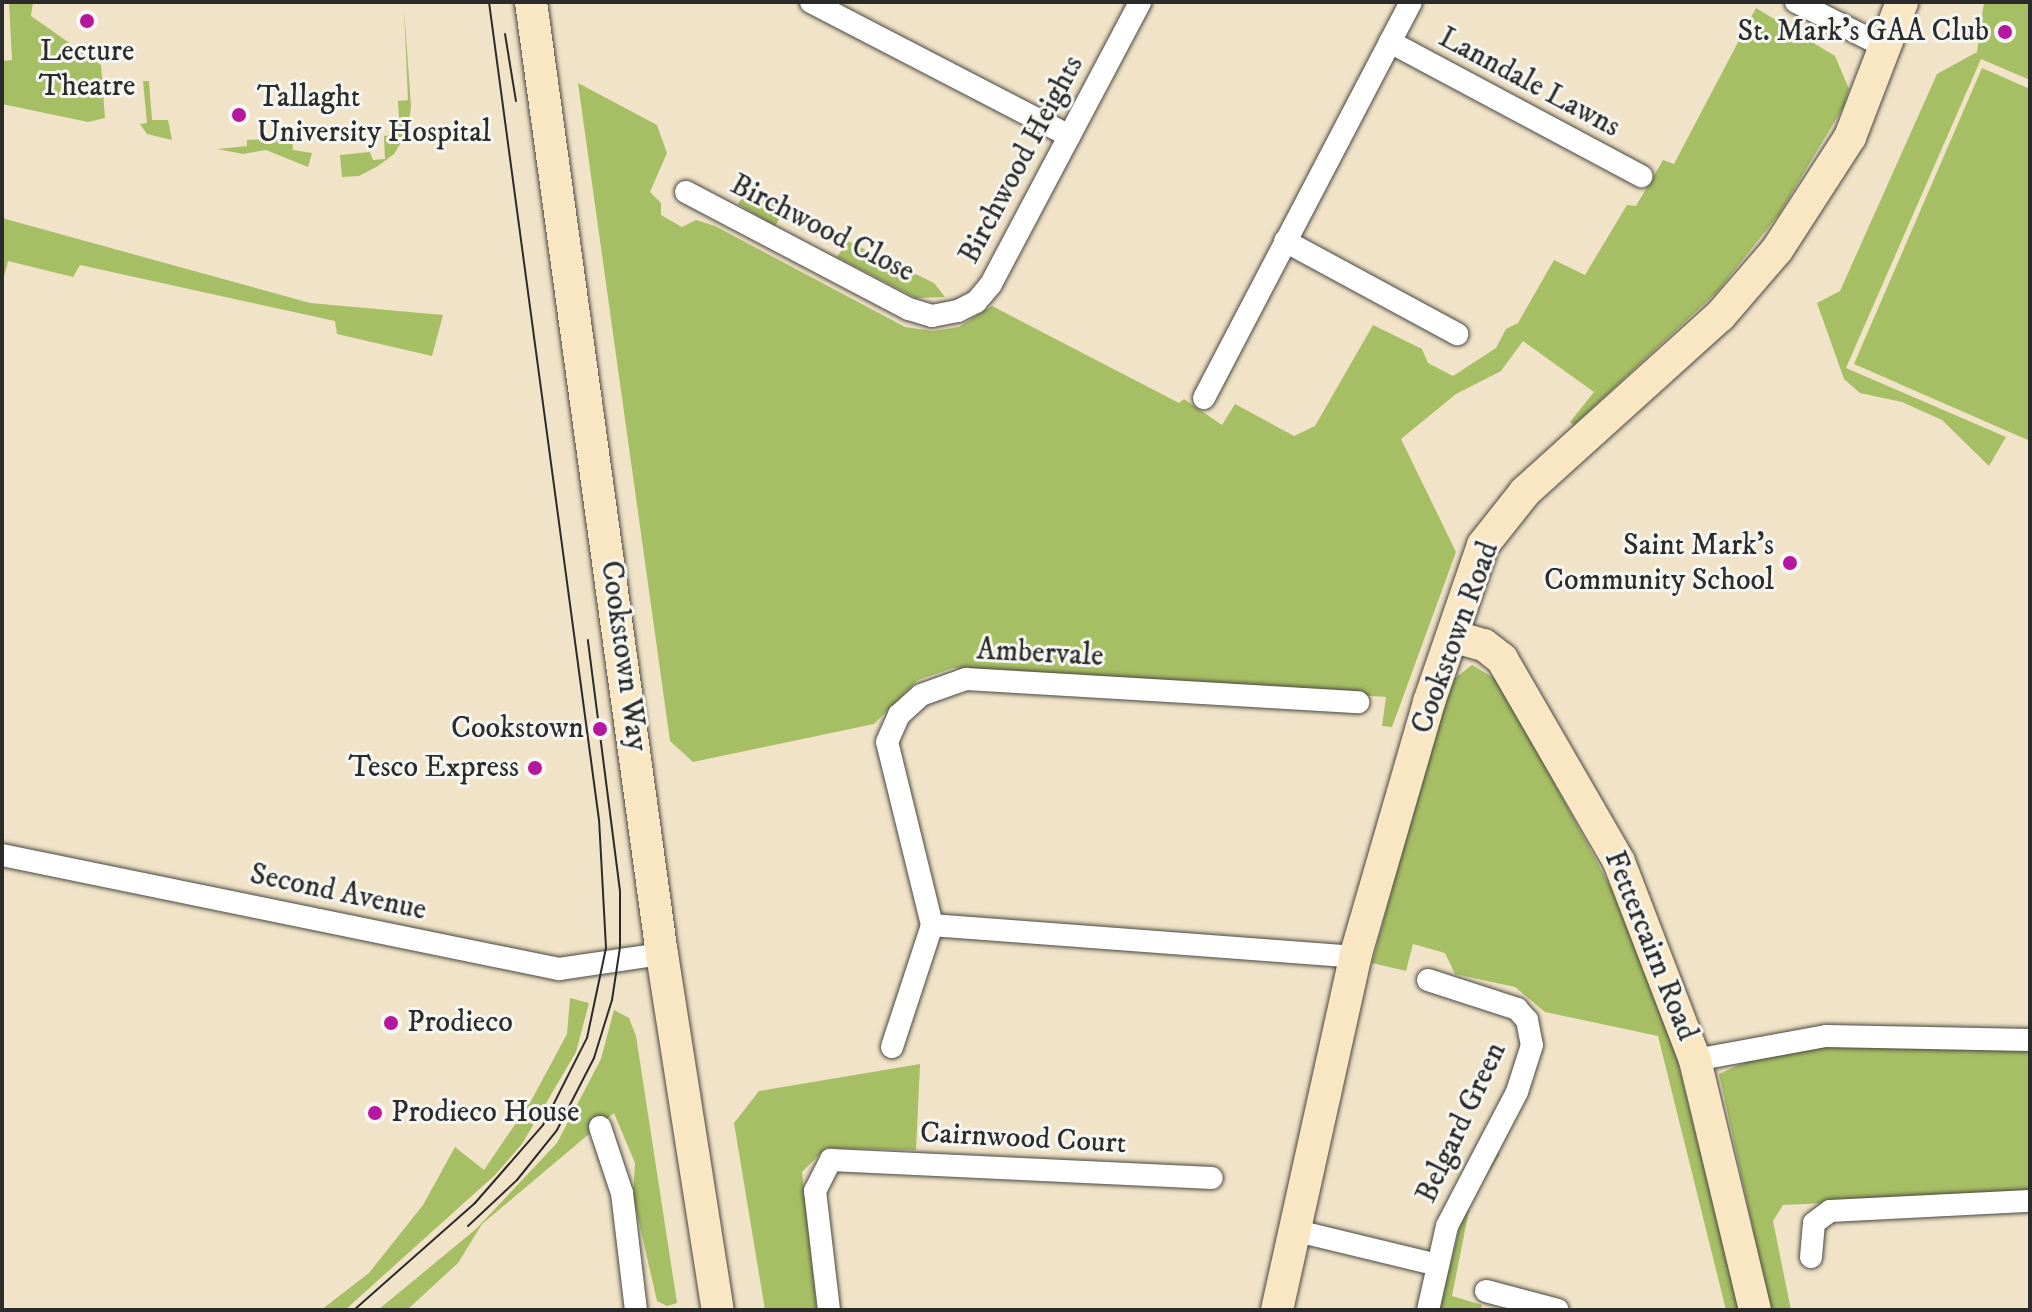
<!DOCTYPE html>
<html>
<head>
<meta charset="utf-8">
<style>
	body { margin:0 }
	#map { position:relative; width:2032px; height:1312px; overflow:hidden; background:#f0e3c7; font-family:"IM FELL DW Pica",serif }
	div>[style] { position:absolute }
	.green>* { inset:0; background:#a7bf64; transform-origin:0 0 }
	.roads { filter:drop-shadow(0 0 2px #494742) drop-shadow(0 0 2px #494742) }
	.street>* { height:22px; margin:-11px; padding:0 11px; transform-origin:11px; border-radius:11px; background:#fff }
	.secondary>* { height:32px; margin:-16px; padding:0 16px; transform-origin:16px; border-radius:16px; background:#f9e7c3 }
	.tram>* { height:2px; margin:-1px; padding:0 1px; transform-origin:1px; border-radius:1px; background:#2b2b2b }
	.dots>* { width:22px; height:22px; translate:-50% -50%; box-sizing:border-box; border:4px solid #f6f6f2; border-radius:50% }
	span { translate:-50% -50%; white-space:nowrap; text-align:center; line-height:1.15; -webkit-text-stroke:6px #f6f6f2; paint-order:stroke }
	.poi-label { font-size:30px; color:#2b2b2b }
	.right { translate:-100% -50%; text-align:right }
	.left { translate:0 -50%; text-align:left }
	.street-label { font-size:30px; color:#2b2b2b }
	.frame { position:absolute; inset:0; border:4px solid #2b2b2b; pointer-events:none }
</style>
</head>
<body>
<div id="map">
	<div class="green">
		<i style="clip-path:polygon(9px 2px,33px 2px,31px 16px,101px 65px,105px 118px,88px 122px,2px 104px,2px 61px,12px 60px)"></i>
		<i style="clip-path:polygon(1984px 2px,2030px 2px,2030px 80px,1981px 59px,1846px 368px,2006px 437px,1989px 466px,1942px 420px,1902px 402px,1860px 393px,1844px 379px,1817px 303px,1840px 291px,1937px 74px,1977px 52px)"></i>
		<i style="clip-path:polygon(404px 8px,411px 106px,408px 131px,394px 154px,378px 166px,359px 176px,342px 177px,340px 155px,370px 152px,373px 160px,385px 159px,384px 136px,400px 134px,398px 101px,408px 100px)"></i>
		<i style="clip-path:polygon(1756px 8px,1835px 56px,1849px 89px,1844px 106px,1779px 214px,1717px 292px,1574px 425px,1570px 422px,1594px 392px,1523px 341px,1501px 371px,1456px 394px,1401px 439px,1456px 552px,1392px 727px,1382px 726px,1386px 697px,953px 668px,918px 680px,874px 724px,693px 762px,670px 741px,578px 83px,657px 125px,667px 153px,650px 192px,661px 203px,661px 215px,682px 227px,696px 220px,715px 226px,905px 327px,933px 331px,959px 327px,992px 306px,1179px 403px,1184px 399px,1222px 425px,1235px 404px,1294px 436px,1315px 426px,1373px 325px,1422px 349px,1428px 363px,1453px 376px,1496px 348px,1506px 329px,1518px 323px,1554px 260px,1585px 275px,1627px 205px,1636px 206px,1663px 160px,1674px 164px)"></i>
		<i style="clip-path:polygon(1982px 68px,2030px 89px,2030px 441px,1854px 364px)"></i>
		<i style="clip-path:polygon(143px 81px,149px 81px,152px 120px,168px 120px,172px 140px,147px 134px,140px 124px,147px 123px)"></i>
		<i style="clip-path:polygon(292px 138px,293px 150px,312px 153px,308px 167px,266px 150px,243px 154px,217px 149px,247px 146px,247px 140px)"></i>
		<i style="left:748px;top:187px;width:43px;height:20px;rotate:30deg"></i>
		<i style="clip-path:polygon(2px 218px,310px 303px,443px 315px,432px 356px,337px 334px,335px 321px,80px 265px,73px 277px,8px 261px,2px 284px)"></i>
		<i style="clip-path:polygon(848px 241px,934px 283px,945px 297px,916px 298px,837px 257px)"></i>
		<i style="clip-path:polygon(1472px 665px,1499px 681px,1636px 934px,1670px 1030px,1739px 1310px,1726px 1310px,1658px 1036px,1545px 1012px,1515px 987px,1455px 974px,1445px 953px,1413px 944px,1406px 971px,1372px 963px,1443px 701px,1451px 681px)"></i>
		<i style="clip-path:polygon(570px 998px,589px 1003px,576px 1052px,522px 1144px,495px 1175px,345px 1310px,321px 1310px,369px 1273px,423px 1205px,455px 1147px,484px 1170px,531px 1101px,567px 1034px)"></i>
		<i style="clip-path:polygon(614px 1010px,629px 1018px,636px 1036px,677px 1303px,667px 1306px,657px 1301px,633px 1196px,635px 1163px,614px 1113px,482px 1224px,458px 1263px,407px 1310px,378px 1310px,476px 1229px,557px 1143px,601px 1059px)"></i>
		<i style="clip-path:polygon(1811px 1046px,2030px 1049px,2030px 1194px,1783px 1205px,1773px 1221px,1791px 1310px,1771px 1310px,1719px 1074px,1756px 1057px)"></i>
		<i style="clip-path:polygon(920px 1064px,916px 1150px,826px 1148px,802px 1172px,817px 1310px,765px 1310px,734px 1123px,759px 1091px)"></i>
		<i style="clip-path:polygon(1495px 1153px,1500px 1154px,1471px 1200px,1452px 1296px,1482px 1305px,1481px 1310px,1439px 1310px,1467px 1198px)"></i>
	</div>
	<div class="roads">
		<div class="street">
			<i style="left:811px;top:2px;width:291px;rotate:27.4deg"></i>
			<i style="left:1796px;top:2px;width:100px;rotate:26.8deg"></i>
			<i style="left:1390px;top:42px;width:285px;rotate:28.1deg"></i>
			<i style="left:686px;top:192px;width:252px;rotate:27.7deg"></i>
			<i style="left:909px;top:309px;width:24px;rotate:17deg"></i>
			<i style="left:932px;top:316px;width:26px;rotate:-11deg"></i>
			<i style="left:958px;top:311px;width:20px;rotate:-27deg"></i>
			<i style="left:976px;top:302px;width:23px;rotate:-50deg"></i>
			<i style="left:991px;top:284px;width:319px;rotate:-62.1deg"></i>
			<i style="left:1285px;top:241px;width:196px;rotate:28.4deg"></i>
			<i style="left:1204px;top:398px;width:447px;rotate:-62.4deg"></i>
			<i style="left:2px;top:855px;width:569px;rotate:11.57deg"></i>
			<i style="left:559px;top:969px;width:104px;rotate:-8.3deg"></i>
			<i style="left:932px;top:925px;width:424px;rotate:4.3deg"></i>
			<i style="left:1428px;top:980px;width:94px;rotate:18deg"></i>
			<i style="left:1517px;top:1009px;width:15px;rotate:48deg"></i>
			<i style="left:1527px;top:1020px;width:25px;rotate:79deg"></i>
			<i style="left:1532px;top:1045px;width:49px;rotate:107.7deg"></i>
			<i style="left:1517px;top:1092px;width:151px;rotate:117.6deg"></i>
			<i style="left:1447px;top:1226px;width:86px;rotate:102.7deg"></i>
			<i style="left:892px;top:1047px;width:128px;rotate:-71.8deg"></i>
			<i style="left:932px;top:925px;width:188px;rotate:-103.8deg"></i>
			<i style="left:887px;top:742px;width:30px;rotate:-66deg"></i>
			<i style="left:899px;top:715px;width:30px;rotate:-42deg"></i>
			<i style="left:921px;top:695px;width:48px;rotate:-19.6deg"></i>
			<i style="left:966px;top:679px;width:393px;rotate:3.4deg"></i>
			<i style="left:1695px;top:1060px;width:133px;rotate:-10.4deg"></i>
			<i style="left:1826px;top:1036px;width:204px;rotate:1.1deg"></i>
			<i style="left:600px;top:1127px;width:70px;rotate:71.6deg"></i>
			<i style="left:622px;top:1193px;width:118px;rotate:83.2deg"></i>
			<i style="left:1297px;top:1231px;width:145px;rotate:13.6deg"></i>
			<i style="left:1811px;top:1257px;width:34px;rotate:-85deg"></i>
			<i style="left:1814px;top:1223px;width:20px;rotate:-37deg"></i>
			<i style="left:1830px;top:1211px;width:200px;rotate:-2.9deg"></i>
			<i style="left:1486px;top:1291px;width:74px;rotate:14.8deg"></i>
			<i style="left:829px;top:1310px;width:120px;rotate:-96.7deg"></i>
			<i style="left:815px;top:1191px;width:35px;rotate:-63deg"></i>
			<i style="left:831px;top:1160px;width:381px;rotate:2.7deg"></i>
		</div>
		<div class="secondary">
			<i style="left:531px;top:2px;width:961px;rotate:82.17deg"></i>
			<i style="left:662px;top:954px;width:360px;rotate:81.1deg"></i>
			<i style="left:1452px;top:636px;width:33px;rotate:16deg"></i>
			<i style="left:1484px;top:645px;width:23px;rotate:38deg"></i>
			<i style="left:1502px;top:659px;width:234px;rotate:60deg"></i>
			<i style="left:1619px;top:862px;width:212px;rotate:69deg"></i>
			<i style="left:1695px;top:1060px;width:257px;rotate:76.5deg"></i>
			<i style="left:1277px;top:1310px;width:362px;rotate:-77.5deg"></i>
			<i style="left:1355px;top:957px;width:266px;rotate:-73.8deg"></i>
			<i style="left:1429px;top:702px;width:166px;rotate:-71deg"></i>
			<i style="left:1483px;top:545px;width:68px;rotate:-51.6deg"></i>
			<i style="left:1525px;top:492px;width:263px;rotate:-42.1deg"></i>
			<i style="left:1720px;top:316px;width:87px;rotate:-49.2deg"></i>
			<i style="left:1777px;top:250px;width:135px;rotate:-57.1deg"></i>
			<i style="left:1850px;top:137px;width:145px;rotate:-68.9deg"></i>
		</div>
	</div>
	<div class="tram">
		<i style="left:505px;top:34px;width:68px;rotate:80.7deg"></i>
		<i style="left:468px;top:1226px;width:67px;rotate:-43.2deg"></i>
		<i style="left:517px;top:1180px;width:64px;rotate:-51.3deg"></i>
		<i style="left:557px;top:1130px;width:81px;rotate:-62.8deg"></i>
		<i style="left:594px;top:1058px;width:61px;rotate:-72.8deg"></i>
		<i style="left:612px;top:1000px;width:54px;rotate:-81.4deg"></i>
		<i style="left:620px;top:947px;width:56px;rotate:-90deg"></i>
		<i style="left:620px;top:891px;width:253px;rotate:-97.3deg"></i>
		<i style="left:354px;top:1310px;width:162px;rotate:-41.5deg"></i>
		<i style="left:475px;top:1203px;width:103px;rotate:-48.9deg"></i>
		<i style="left:543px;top:1125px;width:97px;rotate:-63.2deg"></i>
		<i style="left:587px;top:1038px;width:92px;rotate:-78.1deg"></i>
		<i style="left:606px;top:948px;width:128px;rotate:-93.1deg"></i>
		<i style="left:599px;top:820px;width:825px;rotate:-97.66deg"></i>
	</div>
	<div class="dots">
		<i style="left:87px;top:21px;background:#b5179e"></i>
		<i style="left:2005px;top:32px;background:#b5179e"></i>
		<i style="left:239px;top:115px;background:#b5179e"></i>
		<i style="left:1790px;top:563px;background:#b5179e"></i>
		<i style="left:600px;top:729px;background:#b5179e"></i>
		<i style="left:535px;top:768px;background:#b5179e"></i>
		<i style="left:391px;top:1023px;background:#b5179e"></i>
		<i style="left:375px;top:1113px;background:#b5179e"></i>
	</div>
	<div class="poi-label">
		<span class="right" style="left:1989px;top:32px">St. Mark's GAA Club</span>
		<span style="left:87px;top:69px">Lecture<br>Theatre</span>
		<span class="left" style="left:257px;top:115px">Tallaght<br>University Hospital</span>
		<span class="right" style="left:1774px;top:563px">Saint Mark's<br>Community School</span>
		<span class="right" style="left:584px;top:729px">Cookstown</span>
		<span class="right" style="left:519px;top:768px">Tesco Express</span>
		<span class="left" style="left:407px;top:1023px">Prodieco</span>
		<span class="left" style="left:391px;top:1113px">Prodieco House</span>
	</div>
	<div class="street-label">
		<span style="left:1529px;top:83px;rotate:28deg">Lanndale Lawns</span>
		<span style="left:1022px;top:160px;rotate:-62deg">Birchwood Heights</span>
		<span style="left:822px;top:229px;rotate:27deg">Birchwood Close</span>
		<span style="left:1456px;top:638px;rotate:-70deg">Cookstown Road</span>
		<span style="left:1040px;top:654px;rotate:3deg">Ambervale</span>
		<span style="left:623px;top:656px;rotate:82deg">Cookstown Way</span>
		<span style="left:338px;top:893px;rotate:12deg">Second Avenue</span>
		<span style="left:1650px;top:946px;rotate:68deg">Fettercairn Road</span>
		<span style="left:1462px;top:1123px;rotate:-65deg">Belgard Green</span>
		<span style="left:1023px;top:1139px;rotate:3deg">Cairnwood Court</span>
	</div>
	<div class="frame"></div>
</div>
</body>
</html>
